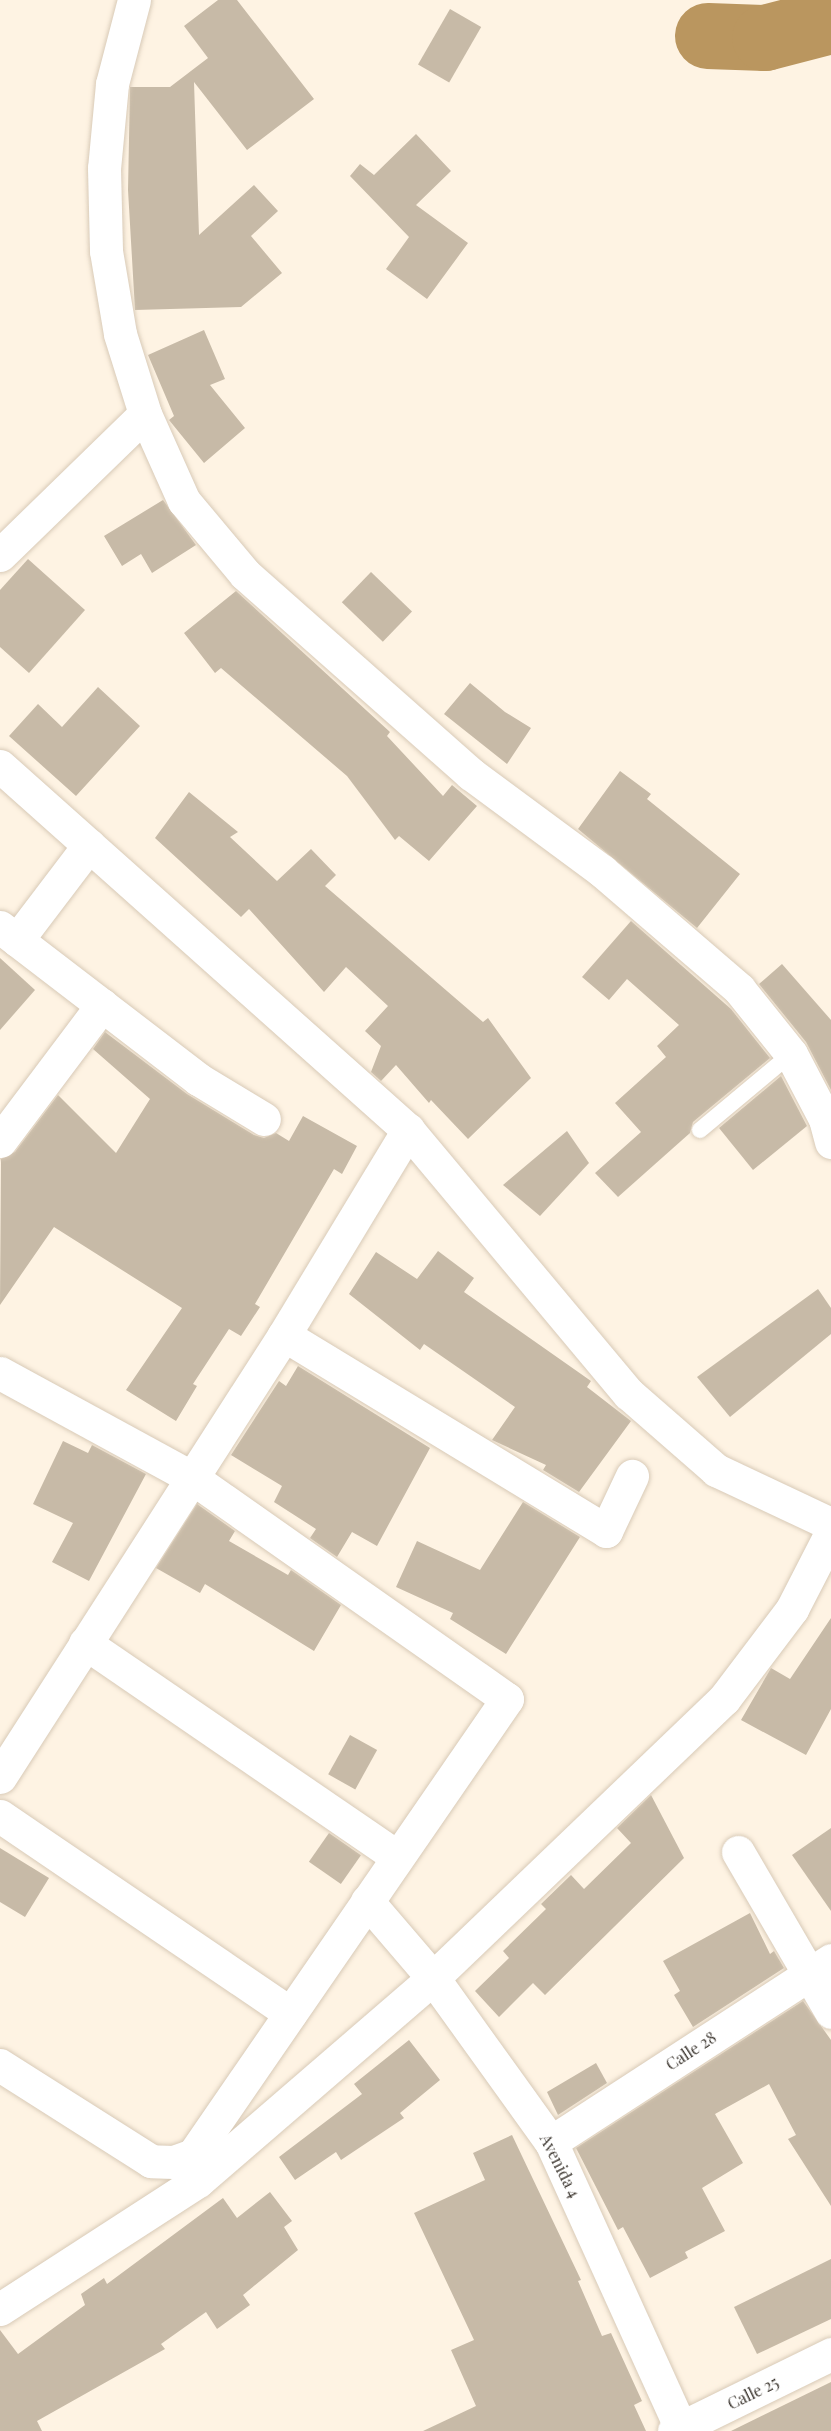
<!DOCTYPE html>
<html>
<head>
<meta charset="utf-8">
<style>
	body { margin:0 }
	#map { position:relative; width:831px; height:2431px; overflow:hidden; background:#fef3e3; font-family:"Playfair Display",serif }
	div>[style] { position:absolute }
	.river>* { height:66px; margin:-33px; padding:0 33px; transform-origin:33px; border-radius:33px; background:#ba965f }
	.building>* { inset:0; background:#c7baa7; transform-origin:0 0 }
	.roads { filter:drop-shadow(0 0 2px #d8cab7) drop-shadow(0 0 2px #d8cab7) }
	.lane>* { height:16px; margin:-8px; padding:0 8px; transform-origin:8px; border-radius:8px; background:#fff }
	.street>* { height:33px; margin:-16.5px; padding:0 16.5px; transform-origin:16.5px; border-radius:16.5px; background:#fff }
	span { translate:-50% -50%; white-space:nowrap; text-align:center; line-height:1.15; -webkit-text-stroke:4.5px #fff; paint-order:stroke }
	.street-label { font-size:16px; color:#39332c }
</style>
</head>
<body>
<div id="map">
	<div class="river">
		<i style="left:708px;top:36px;width:57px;rotate:2deg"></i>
		<i style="left:765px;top:38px;width:68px;rotate:-14.4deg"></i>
	</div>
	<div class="building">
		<i style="clip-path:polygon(218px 0,237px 0,314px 99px,247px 150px,194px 82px,199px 235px,254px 185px,278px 211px,251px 236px,282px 273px,241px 307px,135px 310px,128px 190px,130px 87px,170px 87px,208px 58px,184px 26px)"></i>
		<i style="left:450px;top:9px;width:36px;height:64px;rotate:30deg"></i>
		<i style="clip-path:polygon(416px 134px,451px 171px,416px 205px,468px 243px,427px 299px,386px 269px,409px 237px,350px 176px,360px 164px,374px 175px)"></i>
		<i style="clip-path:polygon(204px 330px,225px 379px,210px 385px,245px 428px,204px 463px,169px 420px,174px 416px,148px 355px)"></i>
		<i style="clip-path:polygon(163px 500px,196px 545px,152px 573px,141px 554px,122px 566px,104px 536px)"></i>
		<i style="clip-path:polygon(28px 559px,85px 610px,29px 673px,0 647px,0 590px)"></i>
		<i style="left:371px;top:572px;width:57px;height:42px;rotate:44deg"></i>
		<i style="clip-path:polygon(236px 591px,390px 732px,387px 736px,443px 796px,452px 785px,477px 806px,429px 861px,399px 836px,395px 840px,347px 776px,221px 668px,215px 673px,184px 633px)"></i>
		<i style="clip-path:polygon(470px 683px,505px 712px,531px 728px,507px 764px,444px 714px)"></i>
		<i style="clip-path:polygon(98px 687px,140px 726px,76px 796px,9px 736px,38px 704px,62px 727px)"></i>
		<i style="clip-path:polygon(620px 771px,651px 794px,647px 799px,740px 874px,697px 928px,578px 829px)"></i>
		<i style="clip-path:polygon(189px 792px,238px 832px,230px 837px,277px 881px,311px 849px,336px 875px,325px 886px,483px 1022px,488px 1018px,531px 1078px,468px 1139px,431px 1100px,429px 1103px,396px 1065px,381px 1081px,371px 1072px,381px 1046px,365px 1031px,388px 1006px,346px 967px,324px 992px,249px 909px,241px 917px,155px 838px)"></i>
		<i style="clip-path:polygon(631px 921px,731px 1009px,770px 1058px,693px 1122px,690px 1133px,618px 1197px,595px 1173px,641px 1132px,615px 1103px,666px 1057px,657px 1046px,679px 1025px,627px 979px,609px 1000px,582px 977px)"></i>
		<i style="clip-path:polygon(0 958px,35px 990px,0 1030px)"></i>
		<i style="clip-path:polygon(782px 964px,831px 1020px,831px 1090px,806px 1042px,759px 984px)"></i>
		<i style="clip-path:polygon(105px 1032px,187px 1094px,254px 1135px,264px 1138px,276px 1133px,289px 1141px,303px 1116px,357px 1146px,342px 1174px,334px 1169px,255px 1304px,260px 1307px,241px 1336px,229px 1329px,193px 1384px,197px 1386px,176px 1421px,126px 1390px,182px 1308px,54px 1227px,0 1305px,1px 1159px,15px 1152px,58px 1095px,116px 1153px,150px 1099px,93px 1049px)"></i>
		<i style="clip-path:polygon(781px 1076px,807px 1126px,753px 1170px,719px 1128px)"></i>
		<i style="clip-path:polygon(567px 1131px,589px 1163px,540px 1216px,503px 1185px)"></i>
		<i style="clip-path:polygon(438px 1251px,474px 1278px,464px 1292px,591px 1381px,587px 1387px,631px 1421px,579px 1492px,543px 1470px,546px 1465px,492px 1440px,515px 1407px,424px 1344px,420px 1350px,349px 1294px,376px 1252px,417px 1279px)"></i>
		<i style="clip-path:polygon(818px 1289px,831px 1308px,831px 1334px,730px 1417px,697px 1377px)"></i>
		<i style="clip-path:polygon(298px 1366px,430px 1448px,377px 1546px,352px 1532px,337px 1557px,310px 1538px,316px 1529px,274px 1502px,282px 1486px,231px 1455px,279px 1381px,286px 1386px)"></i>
		<i style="clip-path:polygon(63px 1441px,88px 1453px,92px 1445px,146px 1474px,89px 1581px,52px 1562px,73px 1523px,33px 1504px)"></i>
		<i style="clip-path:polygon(523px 1502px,580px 1537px,506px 1654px,450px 1619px,453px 1613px,396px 1587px,417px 1541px,480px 1570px)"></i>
		<i style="clip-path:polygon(197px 1504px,235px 1531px,229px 1541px,288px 1575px,291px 1570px,341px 1605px,314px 1651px,205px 1584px,200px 1593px,156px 1568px)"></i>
		<i style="clip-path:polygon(831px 1618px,831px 1709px,806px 1755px,741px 1720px,771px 1668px,790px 1679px)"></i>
		<i style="left:350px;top:1735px;width:31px;height:45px;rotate:29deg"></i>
		<i style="clip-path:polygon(651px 1795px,684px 1858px,545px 1995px,533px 1983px,499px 2017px,475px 1991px,509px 1958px,503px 1951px,546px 1909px,541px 1904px,571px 1875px,584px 1889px,631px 1843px,617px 1828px)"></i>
		<i style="clip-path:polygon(831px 1828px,831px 1911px,792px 1855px)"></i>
		<i style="left:329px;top:1833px;width:39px;height:35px;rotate:35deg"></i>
		<i style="clip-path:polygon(0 1848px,49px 1878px,25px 1917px,0 1902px)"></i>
		<i style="clip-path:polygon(750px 1913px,770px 1954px,774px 1951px,784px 1968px,693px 2027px,674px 1995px,680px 1991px,663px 1961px)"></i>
		<i style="clip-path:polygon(803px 2001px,831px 2040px,831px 2206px,788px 2139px,796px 2135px,769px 2084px,715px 2114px,743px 2163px,702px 2188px,725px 2231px,685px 2252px,688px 2258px,650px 2278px,623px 2227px,618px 2230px,576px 2148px)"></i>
		<i style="clip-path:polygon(409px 2040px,440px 2080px,400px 2113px,404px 2118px,341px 2160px,336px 2152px,295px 2180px,279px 2157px,362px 2094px,354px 2084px)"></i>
		<i style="clip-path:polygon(596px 2063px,607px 2083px,558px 2115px,547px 2092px)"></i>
		<i style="clip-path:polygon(512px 2135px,581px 2280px,578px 2281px,602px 2336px,611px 2333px,642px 2401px,634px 2405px,646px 2431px,423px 2431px,476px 2406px,451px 2350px,474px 2340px,414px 2213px,485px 2180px,473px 2153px)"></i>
		<i style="clip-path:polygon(270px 2192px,292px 2221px,284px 2227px,298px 2250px,243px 2295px,250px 2305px,217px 2329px,206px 2312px,161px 2344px,165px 2349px,37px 2421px,42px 2431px,0 2431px,0 2330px,18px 2354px,85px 2305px,81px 2294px,104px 2278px,107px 2284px,223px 2198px,237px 2218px)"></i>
		<i style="clip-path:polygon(831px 2259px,831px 2319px,757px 2354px,734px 2307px)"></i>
		<i style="clip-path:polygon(831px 2382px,831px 2431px,731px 2431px)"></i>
	</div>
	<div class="roads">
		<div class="lane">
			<i style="left:700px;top:1130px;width:119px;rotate:-39.9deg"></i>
		</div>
		<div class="street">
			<i style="left:134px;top:0;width:87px;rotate:104.7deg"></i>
			<i style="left:112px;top:84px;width:84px;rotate:95.4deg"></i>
			<i style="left:104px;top:168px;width:83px;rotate:88.6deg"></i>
			<i style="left:106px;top:251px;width:84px;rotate:80.4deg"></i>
			<i style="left:120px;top:334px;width:84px;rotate:72.6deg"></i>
			<i style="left:145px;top:414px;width:95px;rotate:65.9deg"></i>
			<i style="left:184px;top:501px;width:95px;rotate:50.1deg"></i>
			<i style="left:245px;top:574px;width:302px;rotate:41.5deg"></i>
			<i style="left:471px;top:774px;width:163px;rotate:36.5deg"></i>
			<i style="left:602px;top:871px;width:181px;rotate:40.7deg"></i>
			<i style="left:739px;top:989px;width:83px;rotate:51.3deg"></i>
			<i style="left:791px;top:1054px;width:73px;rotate:62.4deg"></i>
			<i style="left:825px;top:1119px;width:24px;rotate:75deg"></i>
			<i style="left:0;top:555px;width:202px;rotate:-44.2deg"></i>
			<i style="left:0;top:766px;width:547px;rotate:41.74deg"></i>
			<i style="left:408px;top:1130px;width:344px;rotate:50.1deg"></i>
			<i style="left:629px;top:1394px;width:116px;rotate:41.1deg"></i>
			<i style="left:716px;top:1470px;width:127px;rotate:25.2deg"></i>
			<i style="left:0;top:927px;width:250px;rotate:37.5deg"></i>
			<i style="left:198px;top:1079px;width:77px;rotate:31.2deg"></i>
			<i style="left:17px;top:940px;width:119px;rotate:-52.8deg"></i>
			<i style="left:0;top:1141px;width:170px;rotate:-53.1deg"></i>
			<i style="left:284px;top:1335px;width:377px;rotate:31.3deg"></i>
			<i style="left:606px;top:1531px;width:61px;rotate:-64.7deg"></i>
			<i style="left:0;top:1373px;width:217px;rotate:28.6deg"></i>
			<i style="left:191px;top:1477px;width:386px;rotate:35.1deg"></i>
			<i style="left:507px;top:1699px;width:554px;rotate:124.55deg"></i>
			<i style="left:193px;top:2155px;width:20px;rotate:160deg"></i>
			<i style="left:174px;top:2162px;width:23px;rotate:-178deg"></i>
			<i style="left:151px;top:2161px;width:179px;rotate:-147.6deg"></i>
			<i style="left:85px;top:1643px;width:378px;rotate:34.4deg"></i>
			<i style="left:0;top:1777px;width:525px;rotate:-57.28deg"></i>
			<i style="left:284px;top:1335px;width:240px;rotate:-58.8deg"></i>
			<i style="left:0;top:1816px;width:351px;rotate:34.2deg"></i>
			<i style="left:738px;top:1852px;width:185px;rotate:59.8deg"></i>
			<i style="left:367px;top:1901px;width:101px;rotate:49.4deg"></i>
			<i style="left:433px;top:1978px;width:202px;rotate:54.3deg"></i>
			<i style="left:551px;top:2142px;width:317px;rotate:65.6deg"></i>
			<i style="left:551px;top:2142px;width:334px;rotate:-33deg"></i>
			<i style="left:0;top:2309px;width:236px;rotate:-32.9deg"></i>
			<i style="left:198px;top:2181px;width:311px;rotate:-40.8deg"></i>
			<i style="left:433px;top:1978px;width:403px;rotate:-43.8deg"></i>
			<i style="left:724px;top:1699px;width:113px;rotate:-52.9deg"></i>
			<i style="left:792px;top:1609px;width:85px;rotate:-62.8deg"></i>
			<i style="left:674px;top:2431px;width:175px;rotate:-26.1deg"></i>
		</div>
	</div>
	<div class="street-label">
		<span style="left:691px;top:2051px;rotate:-33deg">Calle 28</span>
		<span style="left:560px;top:2166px;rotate:63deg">Avenida 4</span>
		<span style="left:753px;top:2393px;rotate:-26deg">Calle 25</span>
	</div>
</div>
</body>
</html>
